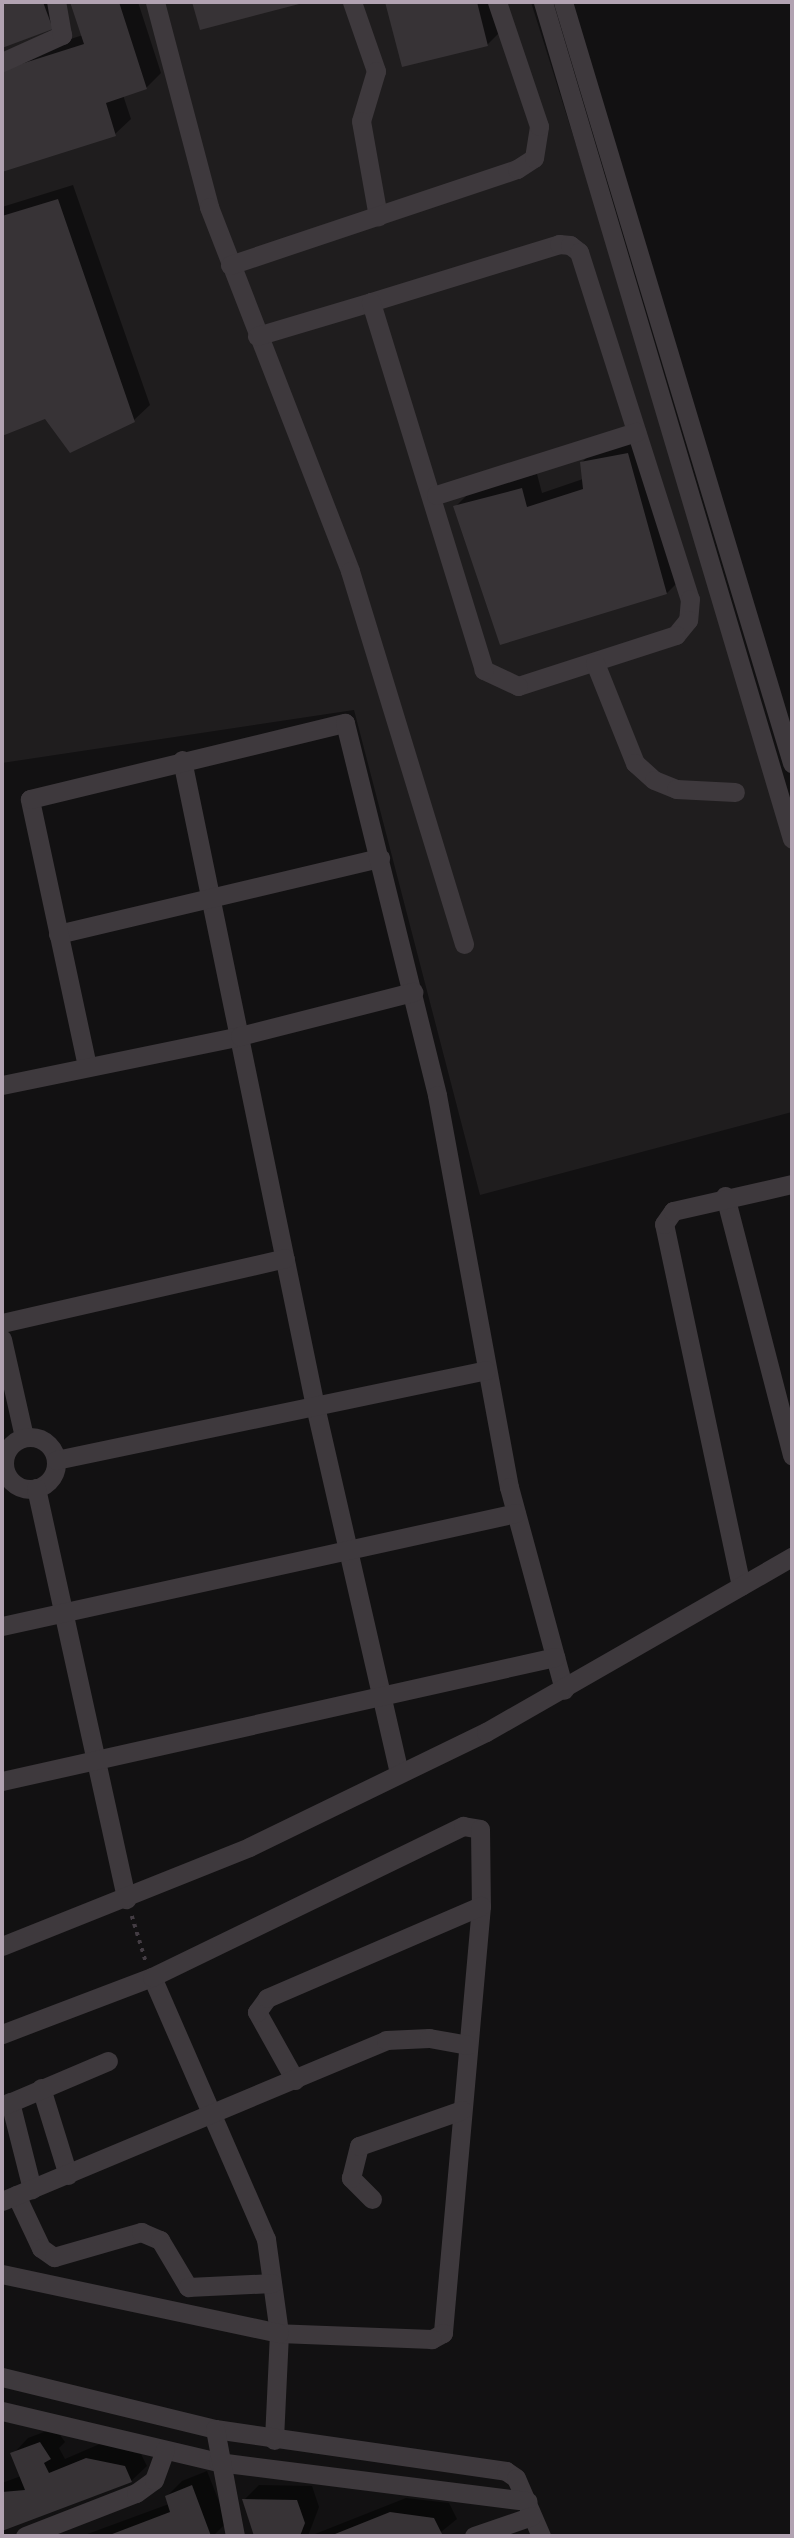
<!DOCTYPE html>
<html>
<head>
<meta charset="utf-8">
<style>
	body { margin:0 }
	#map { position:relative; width:794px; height:2538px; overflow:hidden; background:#121112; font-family:Ubuntu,sans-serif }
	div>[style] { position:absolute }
	.built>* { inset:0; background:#1f1d1e }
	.shadow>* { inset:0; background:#0007 }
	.building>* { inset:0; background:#373336 }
	.path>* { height:3.5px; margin-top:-1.75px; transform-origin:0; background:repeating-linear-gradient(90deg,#433c43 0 3.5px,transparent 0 8.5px) }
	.minor>* { height:19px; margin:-9.5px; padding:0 9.5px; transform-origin:9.5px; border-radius:9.5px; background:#3e393d }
	.minor>.ring { margin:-9.5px; padding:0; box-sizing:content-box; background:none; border:19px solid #3e393d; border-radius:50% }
	span { translate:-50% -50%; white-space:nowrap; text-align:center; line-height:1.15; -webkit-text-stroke:5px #0d0c0d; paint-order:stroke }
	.frame { position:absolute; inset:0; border:4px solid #b2a3b2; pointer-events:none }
</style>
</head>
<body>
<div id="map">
	<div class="built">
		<i style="clip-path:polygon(2px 2px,531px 2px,792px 830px,792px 1112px,480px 1195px,354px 710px,2px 763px)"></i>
	</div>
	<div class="shadow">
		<i style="clip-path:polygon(2px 2px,63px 2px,52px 28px,2px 47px)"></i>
		<i style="clip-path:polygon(72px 2px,138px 2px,161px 73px,146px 88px,123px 95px,131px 119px,115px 134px,2px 170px,2px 61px,83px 35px)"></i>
		<i style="clip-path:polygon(194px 2px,299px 2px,201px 28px)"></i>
		<i style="clip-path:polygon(387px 2px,495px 2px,502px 30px,487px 45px,403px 65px)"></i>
		<i style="clip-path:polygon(73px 185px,150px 405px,134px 420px,70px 451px,46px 417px,2px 434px,2px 207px)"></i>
		<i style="clip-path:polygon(643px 439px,682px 578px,667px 593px,456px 506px,471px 491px,537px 474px,542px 493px,583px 479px,581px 463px,597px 448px)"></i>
		<i style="clip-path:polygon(55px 2428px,65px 2442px,59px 2448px,65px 2459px,102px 2443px,140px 2452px,147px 2466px,131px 2481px,2px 2524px,2px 2483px,21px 2476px,13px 2454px,28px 2438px)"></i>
		<i style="clip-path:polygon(207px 2471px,227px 2522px,213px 2536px,82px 2536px,169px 2504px,167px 2496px,182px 2481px)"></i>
		<i style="clip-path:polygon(259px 2485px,312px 2486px,319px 2507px,308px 2536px,256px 2536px,244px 2500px)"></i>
		<i style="clip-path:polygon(406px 2498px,449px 2503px,457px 2519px,436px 2536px,310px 2536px)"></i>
	</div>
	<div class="building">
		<i style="clip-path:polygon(2px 2px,43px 2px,53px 29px,2px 48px)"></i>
		<i style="clip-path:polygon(70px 2px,119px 2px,147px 89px,106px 103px,116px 136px,2px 172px,2px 70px,84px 44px)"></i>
		<i style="clip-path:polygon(192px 2px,302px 2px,303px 3px,200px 30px)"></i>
		<i style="clip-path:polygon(385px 2px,477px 2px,488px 46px,402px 67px)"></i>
		<i style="clip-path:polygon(58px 199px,135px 422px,70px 453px,45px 419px,2px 436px,2px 216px)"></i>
		<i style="clip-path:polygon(628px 453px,667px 594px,500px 645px,453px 506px,522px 488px,527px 507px,583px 489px,580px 462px)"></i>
		<i style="clip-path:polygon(40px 2442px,51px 2459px,44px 2463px,49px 2473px,86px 2458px,125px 2466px,132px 2482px,2px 2531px,2px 2492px,25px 2490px,10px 2453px)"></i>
		<i style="clip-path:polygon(192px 2485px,211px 2536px,107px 2536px,170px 2512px,165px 2496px)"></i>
		<i style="clip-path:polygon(242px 2499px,297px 2500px,305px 2523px,300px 2536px,254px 2536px)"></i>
		<i style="clip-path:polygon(390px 2512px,434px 2518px,443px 2536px,330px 2536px)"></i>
	</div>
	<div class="path">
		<i style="left:132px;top:1916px;width:48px;rotate:73.1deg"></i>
	</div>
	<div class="minor">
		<i style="left:155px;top:2px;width:212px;rotate:75.2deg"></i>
		<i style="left:209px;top:207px;width:390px;rotate:68.8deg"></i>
		<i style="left:350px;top:571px;width:390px;rotate:73deg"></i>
		<i style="left:352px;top:2px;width:73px;rotate:70.8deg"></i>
		<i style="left:376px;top:71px;width:52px;rotate:106.7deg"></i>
		<i style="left:361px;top:121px;width:97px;rotate:79.9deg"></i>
		<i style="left:543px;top:2px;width:873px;rotate:73.43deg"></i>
		<i style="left:563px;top:2px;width:795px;rotate:73.25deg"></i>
		<i style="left:2px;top:62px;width:66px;rotate:-24.2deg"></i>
		<i style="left:62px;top:35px;width:34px;rotate:-100deg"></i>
		<i style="left:230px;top:265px;width:303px;rotate:-18.5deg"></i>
		<i style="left:517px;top:169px;width:20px;rotate:-33deg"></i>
		<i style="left:534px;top:158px;width:32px;rotate:-81deg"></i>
		<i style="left:539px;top:126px;width:131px;rotate:-108.7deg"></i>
		<i style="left:257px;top:336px;width:119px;rotate:-16.6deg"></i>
		<i style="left:371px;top:302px;width:197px;rotate:-17.1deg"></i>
		<i style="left:559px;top:244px;width:11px;rotate:5deg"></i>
		<i style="left:570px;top:245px;width:11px;rotate:38deg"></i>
		<i style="left:579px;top:252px;width:364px;rotate:72.3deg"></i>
		<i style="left:690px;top:599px;width:21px;rotate:95deg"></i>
		<i style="left:688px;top:620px;width:19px;rotate:129deg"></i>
		<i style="left:676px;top:635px;width:166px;rotate:162.1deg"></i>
		<i style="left:518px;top:686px;width:38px;rotate:-155deg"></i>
		<i style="left:484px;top:670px;width:385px;rotate:-107.1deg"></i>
		<i style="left:436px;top:495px;width:210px;rotate:-17.5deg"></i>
		<i style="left:595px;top:663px;width:108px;rotate:68.2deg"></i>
		<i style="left:635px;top:763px;width:25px;rotate:42deg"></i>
		<i style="left:654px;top:780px;width:24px;rotate:22deg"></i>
		<i style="left:676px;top:789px;width:59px;rotate:2.9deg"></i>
		<i style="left:182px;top:760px;width:660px;rotate:78.37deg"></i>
		<i style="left:315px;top:1406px;width:376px;rotate:77.1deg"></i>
		<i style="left:58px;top:934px;width:331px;rotate:-13.3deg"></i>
		<i style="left:87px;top:1066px;width:273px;rotate:-102.1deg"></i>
		<i style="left:30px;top:799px;width:324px;rotate:-13.6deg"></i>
		<i style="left:345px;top:723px;width:383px;rotate:76.1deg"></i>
		<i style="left:437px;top:1095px;width:399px;rotate:79.6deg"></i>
		<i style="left:509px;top:1487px;width:210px;rotate:74.8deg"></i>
		<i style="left:2px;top:1085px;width:243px;rotate:-11.6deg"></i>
		<i style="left:240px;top:1036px;width:179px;rotate:-14.3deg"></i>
		<i style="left:725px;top:1196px;width:268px;rotate:75.5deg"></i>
		<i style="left:2px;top:1323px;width:290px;rotate:-12.9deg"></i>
		<i style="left:2px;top:1339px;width:100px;rotate:77.3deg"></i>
		<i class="ring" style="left:4px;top:1437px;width:33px;height:33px"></i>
		<i style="left:56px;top:1460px;width:439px;rotate:-11.8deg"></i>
		<i style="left:36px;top:1488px;width:421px;rotate:77.6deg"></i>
		<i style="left:741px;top:1586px;width:370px;rotate:-102deg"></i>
		<i style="left:664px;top:1224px;width:16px;rotate:-55deg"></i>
		<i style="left:673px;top:1211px;width:122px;rotate:-12.8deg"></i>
		<i style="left:2px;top:1626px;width:526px;rotate:-12.4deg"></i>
		<i style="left:2px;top:1781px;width:567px;rotate:-12.64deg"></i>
		<i style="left:2px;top:1946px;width:266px;rotate:-21.8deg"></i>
		<i style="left:249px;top:1847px;width:263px;rotate:-25.9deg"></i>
		<i style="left:486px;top:1732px;width:353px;rotate:-29.8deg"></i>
		<i style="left:152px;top:1977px;width:286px;rotate:66.5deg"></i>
		<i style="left:266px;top:2239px;width:95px;rotate:82.1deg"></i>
		<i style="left:279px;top:2333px;width:107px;rotate:92.7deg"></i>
		<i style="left:2px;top:2034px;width:160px;rotate:-20.8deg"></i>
		<i style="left:152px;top:1977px;width:346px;rotate:-25.9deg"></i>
		<i style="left:463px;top:1826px;width:17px;rotate:10deg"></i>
		<i style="left:480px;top:1829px;width:77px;rotate:89.3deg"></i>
		<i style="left:481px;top:1906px;width:429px;rotate:95.1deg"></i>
		<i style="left:443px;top:2333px;width:13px;rotate:151deg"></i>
		<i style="left:432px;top:2339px;width:153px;rotate:-177.8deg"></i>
		<i style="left:279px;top:2333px;width:283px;rotate:-168deg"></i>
		<i style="left:295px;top:2080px;width:78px;rotate:-119.2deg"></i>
		<i style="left:257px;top:2012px;width:17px;rotate:-54deg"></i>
		<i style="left:267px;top:1998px;width:233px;rotate:-23.3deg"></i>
		<i style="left:41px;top:2088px;width:91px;rotate:72.8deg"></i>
		<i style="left:10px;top:2102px;width:90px;rotate:75.8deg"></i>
		<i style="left:2px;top:2106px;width:115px;rotate:-23deg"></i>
		<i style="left:16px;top:2195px;width:59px;rotate:64.7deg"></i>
		<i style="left:41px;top:2248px;width:16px;rotate:35deg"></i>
		<i style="left:54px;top:2257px;width:91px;rotate:-16deg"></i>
		<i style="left:141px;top:2232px;width:21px;rotate:23deg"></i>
		<i style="left:160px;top:2240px;width:55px;rotate:59.2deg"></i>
		<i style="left:188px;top:2287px;width:84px;rotate:-2.7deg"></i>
		<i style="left:372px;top:2199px;width:30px;rotate:-135deg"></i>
		<i style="left:351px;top:2178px;width:33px;rotate:-76deg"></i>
		<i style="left:359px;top:2146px;width:109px;rotate:-19.3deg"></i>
		<i style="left:2px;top:2201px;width:416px;rotate:-22.7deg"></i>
		<i style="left:386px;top:2040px;width:43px;rotate:-2.7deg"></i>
		<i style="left:429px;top:2038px;width:39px;rotate:10deg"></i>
		<i style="left:2px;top:2377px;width:219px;rotate:13.7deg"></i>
		<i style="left:215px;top:2429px;width:294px;rotate:8.2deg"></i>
		<i style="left:506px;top:2471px;width:12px;rotate:35deg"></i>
		<i style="left:516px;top:2478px;width:63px;rotate:66.7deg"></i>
		<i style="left:2px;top:2411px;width:222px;rotate:13.3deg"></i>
		<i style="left:218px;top:2462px;width:312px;rotate:7.2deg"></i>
		<i style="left:215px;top:2429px;width:109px;rotate:79.4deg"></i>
		<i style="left:25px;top:2536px;width:119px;rotate:-21.2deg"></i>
		<i style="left:136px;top:2493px;width:22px;rotate:-36deg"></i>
		<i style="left:154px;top:2480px;width:32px;rotate:-70deg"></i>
		<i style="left:474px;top:2536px;width:61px;rotate:-19deg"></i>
	</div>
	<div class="frame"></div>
</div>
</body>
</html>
